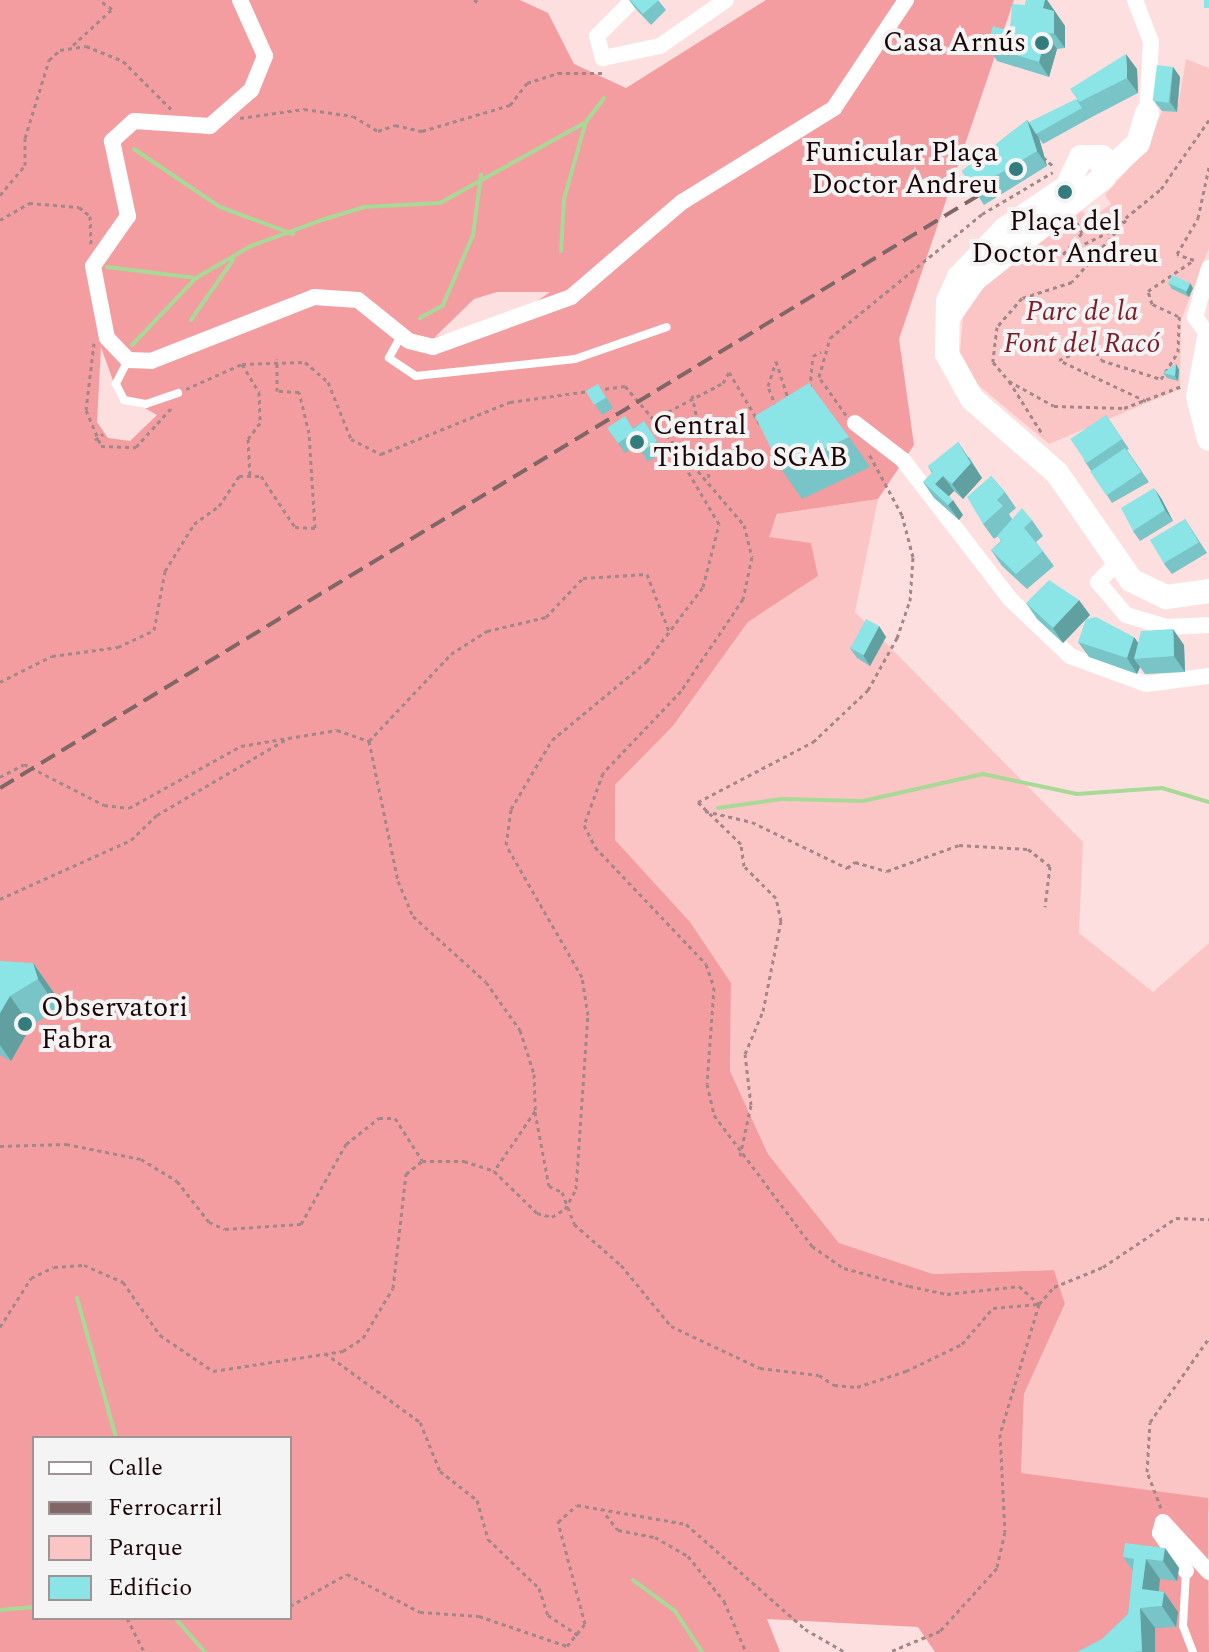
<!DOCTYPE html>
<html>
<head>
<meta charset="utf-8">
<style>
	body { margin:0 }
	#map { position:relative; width:1209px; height:1652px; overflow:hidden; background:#fedfdf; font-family:Spectral,serif }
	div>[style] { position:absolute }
	.green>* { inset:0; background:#fcc5c5 }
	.forest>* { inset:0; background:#f39da0 }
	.stream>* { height:4px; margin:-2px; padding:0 2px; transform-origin:2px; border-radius:2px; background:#a9d997 }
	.path>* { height:3px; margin-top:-1.5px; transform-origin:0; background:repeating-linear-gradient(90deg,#a38788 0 4px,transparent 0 8px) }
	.lane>* { height:8px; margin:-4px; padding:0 4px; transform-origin:4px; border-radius:4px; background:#fff }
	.street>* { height:16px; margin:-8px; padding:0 8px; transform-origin:8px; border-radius:8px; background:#fff }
	.secondary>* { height:24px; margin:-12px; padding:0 12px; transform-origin:12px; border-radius:12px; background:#fff }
	.rail>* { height:4px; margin-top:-2px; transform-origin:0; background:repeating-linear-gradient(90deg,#816667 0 16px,transparent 0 24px) }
	.wall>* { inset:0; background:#78c4c6 }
	.shaded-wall>* { inset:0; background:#61a0a1 }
	.building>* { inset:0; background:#8be4e6; transform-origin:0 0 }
	.dots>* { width:22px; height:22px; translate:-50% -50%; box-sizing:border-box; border:4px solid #f4f4f4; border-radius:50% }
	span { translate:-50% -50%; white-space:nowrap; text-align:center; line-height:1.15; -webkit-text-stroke:8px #f4f4f4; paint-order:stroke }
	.poi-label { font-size:28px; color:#1c0506 }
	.right { translate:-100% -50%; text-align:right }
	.left { translate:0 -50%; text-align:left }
	.park-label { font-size:28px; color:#7e1b2a; font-style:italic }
	.legend { position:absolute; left:32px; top:1436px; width:260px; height:184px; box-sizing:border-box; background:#f4f4f4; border:2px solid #9e9495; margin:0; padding:10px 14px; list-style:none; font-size:24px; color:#1c0506 }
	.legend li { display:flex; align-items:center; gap:16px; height:40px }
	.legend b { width:40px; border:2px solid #9e9495 }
</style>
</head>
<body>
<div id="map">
	<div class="green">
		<i style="clip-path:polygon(1186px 59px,1209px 68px,1209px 248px,1181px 320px,1180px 389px,1049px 444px,978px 385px,960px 352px,963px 316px,975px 294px,1010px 264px,1082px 211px,1090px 220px,1111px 204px,1105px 195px,1147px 148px,1162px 111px,1177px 112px)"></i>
		<i style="clip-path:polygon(878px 499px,855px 612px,1083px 842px,1079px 933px,1153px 992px,1209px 943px,1209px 1513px,1205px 1498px,1021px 1474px,1024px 1394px,1065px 1305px,1054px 1270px,933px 1274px,839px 1243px,768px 1154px,730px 1071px,731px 983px,615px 840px,615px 785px,673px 726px,748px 622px,818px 576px,768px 537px,778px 514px)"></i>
	</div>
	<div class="forest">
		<i style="clip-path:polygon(evenodd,0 0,520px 0,548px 13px,574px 64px,626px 88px,766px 0,1014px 0,899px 339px,914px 445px,878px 499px,777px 514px,769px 537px,811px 543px,818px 576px,748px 622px,673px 726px,615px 785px,615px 840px,690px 922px,731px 983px,730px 1071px,768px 1154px,839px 1243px,933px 1274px,1054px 1270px,1065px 1304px,1024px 1394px,1021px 1473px,1208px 1498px,1209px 1652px,935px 1652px,918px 1627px,767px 1619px,780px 1652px,0 1652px,0 0,497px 292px,550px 292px,522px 312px,435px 337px,474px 299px,497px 292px,0 0,101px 347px,117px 392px,157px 415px,130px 441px,108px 438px,97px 422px,101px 347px,0 0,34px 1438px,290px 1438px,290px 1618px,34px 1618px,34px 1438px)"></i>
	</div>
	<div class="stream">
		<i style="left:134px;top:149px;width:104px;rotate:34deg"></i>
		<i style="left:220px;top:207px;width:78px;rotate:20.3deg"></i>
		<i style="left:561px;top:251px;width:52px;rotate:-86.7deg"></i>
		<i style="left:564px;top:199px;width:77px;rotate:-74.2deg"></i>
		<i style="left:107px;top:267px;width:90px;rotate:7deg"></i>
		<i style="left:196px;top:278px;width:64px;rotate:-30.2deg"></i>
		<i style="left:251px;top:246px;width:76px;rotate:-20.1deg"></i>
		<i style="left:322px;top:220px;width:44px;rotate:-17.2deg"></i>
		<i style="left:364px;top:207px;width:76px;rotate:-3deg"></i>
		<i style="left:440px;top:203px;width:167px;rotate:-29deg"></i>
		<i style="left:586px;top:122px;width:30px;rotate:-53deg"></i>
		<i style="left:420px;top:318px;width:26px;rotate:-29deg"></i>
		<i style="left:443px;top:305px;width:76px;rotate:-66.8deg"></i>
		<i style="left:473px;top:235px;width:61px;rotate:-82.4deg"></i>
		<i style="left:191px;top:320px;width:73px;rotate:-55deg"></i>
		<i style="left:132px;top:345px;width:91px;rotate:-46.3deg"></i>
		<i style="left:718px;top:808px;width:64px;rotate:-8.1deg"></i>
		<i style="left:781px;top:799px;width:82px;rotate:1.4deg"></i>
		<i style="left:863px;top:801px;width:123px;rotate:-12.7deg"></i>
		<i style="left:983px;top:774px;width:96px;rotate:12deg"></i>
		<i style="left:1077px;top:794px;width:85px;rotate:-4deg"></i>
		<i style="left:1162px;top:788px;width:49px;rotate:16.6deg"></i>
		<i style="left:77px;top:1298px;width:145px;rotate:74.4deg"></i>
		<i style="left:633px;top:1580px;width:52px;rotate:36.4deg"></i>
		<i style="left:675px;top:1611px;width:49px;rotate:56.6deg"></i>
		<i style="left:0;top:1610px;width:34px;rotate:-5deg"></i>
		<i style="left:175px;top:1618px;width:45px;rotate:48.6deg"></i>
	</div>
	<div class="path">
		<i style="left:474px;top:0;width:4px;rotate:27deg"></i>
		<i style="left:73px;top:45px;width:53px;rotate:-42.7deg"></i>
		<i style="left:112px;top:9px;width:16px;rotate:-145deg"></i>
		<i style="left:240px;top:118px;width:65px;rotate:-8deg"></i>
		<i style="left:304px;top:109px;width:49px;rotate:8.1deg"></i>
		<i style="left:353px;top:116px;width:29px;rotate:31deg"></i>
		<i style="left:378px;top:131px;width:18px;rotate:-19deg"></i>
		<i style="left:395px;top:125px;width:28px;rotate:13deg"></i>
		<i style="left:422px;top:131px;width:92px;rotate:-16.5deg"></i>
		<i style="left:510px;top:105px;width:28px;rotate:-52deg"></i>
		<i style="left:527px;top:83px;width:33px;rotate:-18deg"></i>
		<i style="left:558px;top:73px;width:45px"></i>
		<i style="left:1043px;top:157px;width:13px;rotate:42deg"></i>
		<i style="left:0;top:195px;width:39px;rotate:-50deg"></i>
		<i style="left:25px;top:165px;width:27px;rotate:-90deg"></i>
		<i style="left:25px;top:138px;width:82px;rotate:-72.9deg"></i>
		<i style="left:49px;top:60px;width:15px;rotate:-42deg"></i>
		<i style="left:60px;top:50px;width:26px;rotate:-9deg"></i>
		<i style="left:86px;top:46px;width:40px;rotate:22deg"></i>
		<i style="left:123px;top:61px;width:68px;rotate:45deg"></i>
		<i style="left:0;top:220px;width:34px;rotate:-30deg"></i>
		<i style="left:29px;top:203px;width:50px;rotate:4.6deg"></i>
		<i style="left:79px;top:207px;width:14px;rotate:39deg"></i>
		<i style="left:90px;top:216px;width:29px;rotate:88deg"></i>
		<i style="left:1126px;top:220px;width:82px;rotate:131.1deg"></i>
		<i style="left:1072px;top:282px;width:52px;rotate:162.3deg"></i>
		<i style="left:1022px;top:298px;width:38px;rotate:131deg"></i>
		<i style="left:997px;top:327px;width:35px;rotate:97deg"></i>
		<i style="left:993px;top:362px;width:25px;rotate:50deg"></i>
		<i style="left:1009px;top:381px;width:51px;rotate:29.1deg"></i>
		<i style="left:1054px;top:406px;width:70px;rotate:1.6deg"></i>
		<i style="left:1124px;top:408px;width:62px;rotate:-20.8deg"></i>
		<i style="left:1077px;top:223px;width:11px;rotate:63deg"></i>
		<i style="left:1082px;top:233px;width:28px;rotate:132deg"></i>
		<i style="left:1063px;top:254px;width:49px;rotate:-25.5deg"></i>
		<i style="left:1107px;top:233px;width:70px;rotate:-39.2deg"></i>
		<i style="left:1161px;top:189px;width:84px;rotate:-55.2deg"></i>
		<i style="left:1178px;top:316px;width:29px;rotate:-155deg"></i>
		<i style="left:1152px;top:304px;width:14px;rotate:-107deg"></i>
		<i style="left:1148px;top:291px;width:55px;rotate:-34deg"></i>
		<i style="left:1194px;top:260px;width:18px;rotate:-161deg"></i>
		<i style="left:1177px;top:254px;width:42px;rotate:-59.7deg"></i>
		<i style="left:1198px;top:218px;width:52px;rotate:-77.8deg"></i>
		<i style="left:94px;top:343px;width:67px;rotate:96.8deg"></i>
		<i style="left:86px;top:410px;width:39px;rotate:67deg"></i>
		<i style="left:101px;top:446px;width:35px;rotate:2deg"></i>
		<i style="left:136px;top:447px;width:55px;rotate:-47.9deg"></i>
		<i style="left:242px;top:364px;width:33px;rotate:59deg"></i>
		<i style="left:259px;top:392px;width:31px;rotate:88deg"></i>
		<i style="left:260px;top:423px;width:20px;rotate:127deg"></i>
		<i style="left:248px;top:439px;width:36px;rotate:87deg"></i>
		<i style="left:1009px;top:381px;width:64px;rotate:57.8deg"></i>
		<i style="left:810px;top:388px;width:32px;rotate:-85deg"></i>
		<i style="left:813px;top:356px;width:9px;rotate:-27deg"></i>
		<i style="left:186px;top:389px;width:61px;rotate:-24.1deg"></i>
		<i style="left:242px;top:364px;width:63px;rotate:-1.8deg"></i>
		<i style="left:305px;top:362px;width:30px;rotate:41deg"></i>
		<i style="left:328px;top:382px;width:61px;rotate:68deg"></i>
		<i style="left:351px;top:439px;width:34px;rotate:27deg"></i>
		<i style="left:381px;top:454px;width:139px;rotate:-22deg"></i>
		<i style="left:510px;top:402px;width:116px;rotate:-7.9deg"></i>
		<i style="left:625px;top:386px;width:183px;rotate:49.4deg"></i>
		<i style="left:744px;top:525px;width:33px;rotate:76deg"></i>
		<i style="left:752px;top:557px;width:43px;rotate:102.1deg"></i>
		<i style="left:743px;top:599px;width:111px;rotate:124deg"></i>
		<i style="left:681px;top:691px;width:113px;rotate:133.6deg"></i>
		<i style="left:603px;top:773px;width:55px;rotate:110.1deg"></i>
		<i style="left:584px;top:825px;width:25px;rotate:63deg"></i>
		<i style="left:595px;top:847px;width:161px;rotate:46.5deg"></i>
		<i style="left:706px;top:964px;width:24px;rotate:71deg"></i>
		<i style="left:714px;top:987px;width:97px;rotate:94.1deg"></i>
		<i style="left:707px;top:1084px;width:32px;rotate:77deg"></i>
		<i style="left:714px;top:1115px;width:164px;rotate:53.2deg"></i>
		<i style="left:812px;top:1246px;width:39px;rotate:35deg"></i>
		<i style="left:844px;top:1268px;width:67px;rotate:15.5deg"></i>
		<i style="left:909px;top:1286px;width:39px;rotate:12deg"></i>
		<i style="left:947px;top:1294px;width:72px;rotate:-6.3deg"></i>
		<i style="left:1019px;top:1286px;width:27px;rotate:42deg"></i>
		<i style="left:1039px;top:1304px;width:136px;rotate:106.7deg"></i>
		<i style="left:1000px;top:1434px;width:98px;rotate:87.1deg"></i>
		<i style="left:1005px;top:1532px;width:37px;rotate:103deg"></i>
		<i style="left:997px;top:1568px;width:85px;rotate:132.1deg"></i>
		<i style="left:940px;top:1631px;width:55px;rotate:157.6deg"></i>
		<i style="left:692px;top:395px;width:84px;rotate:78.3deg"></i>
		<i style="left:1146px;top:401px;width:96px;rotate:-154.8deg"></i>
		<i style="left:1059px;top:360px;width:36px;rotate:-24deg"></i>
		<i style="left:1092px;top:345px;width:17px;rotate:59deg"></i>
		<i style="left:1101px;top:360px;width:63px;rotate:17.6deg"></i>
		<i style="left:1161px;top:379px;width:32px;rotate:-58deg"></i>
		<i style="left:1178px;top:352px;width:36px;rotate:-88deg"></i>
		<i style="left:776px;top:407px;width:22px;rotate:-111deg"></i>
		<i style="left:768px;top:386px;width:26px;rotate:-72deg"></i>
		<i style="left:776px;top:361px;width:39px;rotate:72deg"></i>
		<i style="left:846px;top:415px;width:47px;rotate:-125.4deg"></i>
		<i style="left:819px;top:377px;width:41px;rotate:-74.2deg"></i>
		<i style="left:830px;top:338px;width:196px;rotate:-39.2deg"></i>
		<i style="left:982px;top:214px;width:82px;rotate:-30.6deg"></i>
		<i style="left:654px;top:419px;width:78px;rotate:-27.6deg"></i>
		<i style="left:723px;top:383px;width:13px;rotate:-61deg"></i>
		<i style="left:729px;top:372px;width:61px;rotate:59.2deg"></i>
		<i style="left:95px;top:440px;width:10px;rotate:-37deg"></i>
		<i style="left:0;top:682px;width:58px;rotate:-26.6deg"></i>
		<i style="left:52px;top:656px;width:67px;rotate:-7.8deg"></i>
		<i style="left:118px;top:647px;width:40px;rotate:-25deg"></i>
		<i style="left:154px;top:630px;width:60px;rotate:-79.4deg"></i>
		<i style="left:165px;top:571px;width:55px;rotate:-58.3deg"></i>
		<i style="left:194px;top:524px;width:31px;rotate:-36deg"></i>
		<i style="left:219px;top:506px;width:36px;rotate:-56deg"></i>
		<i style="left:239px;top:476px;width:22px"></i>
		<i style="left:261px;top:476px;width:61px;rotate:56.3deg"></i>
		<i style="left:295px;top:527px;width:20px;rotate:3deg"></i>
		<i style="left:315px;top:528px;width:95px;rotate:-93.6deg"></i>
		<i style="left:309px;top:433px;width:42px;rotate:-103.7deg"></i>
		<i style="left:299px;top:392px;width:22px;rotate:-177deg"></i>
		<i style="left:277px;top:391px;width:32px;rotate:-90deg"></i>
		<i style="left:369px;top:741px;width:120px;rotate:-46.7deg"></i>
		<i style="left:451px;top:654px;width:43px;rotate:-32.6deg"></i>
		<i style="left:487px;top:631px;width:61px;rotate:-13.3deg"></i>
		<i style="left:546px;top:617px;width:54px;rotate:-46.5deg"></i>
		<i style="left:583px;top:578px;width:64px;rotate:-3.6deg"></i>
		<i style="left:647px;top:574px;width:64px;rotate:69deg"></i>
		<i style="left:0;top:777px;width:27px;rotate:-28deg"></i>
		<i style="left:24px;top:764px;width:90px;rotate:27.1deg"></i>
		<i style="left:104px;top:805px;width:25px;rotate:7deg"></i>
		<i style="left:129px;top:808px;width:128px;rotate:-29deg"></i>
		<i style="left:241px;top:746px;width:97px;rotate:-9.5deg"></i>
		<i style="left:337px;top:730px;width:34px;rotate:19deg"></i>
		<i style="left:369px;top:741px;width:143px;rotate:78.3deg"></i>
		<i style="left:398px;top:881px;width:38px;rotate:67deg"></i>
		<i style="left:413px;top:916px;width:98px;rotate:42.1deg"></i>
		<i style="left:486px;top:982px;width:59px;rotate:54.7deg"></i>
		<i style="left:520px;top:1030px;width:46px;rotate:72.3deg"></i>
		<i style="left:534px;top:1074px;width:37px;rotate:88deg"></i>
		<i style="left:535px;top:1111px;width:73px;rotate:124.3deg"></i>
		<i style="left:705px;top:811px;width:48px;rotate:13.2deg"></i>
		<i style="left:752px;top:822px;width:106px;rotate:25.8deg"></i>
		<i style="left:847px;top:868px;width:10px;rotate:-37deg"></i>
		<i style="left:855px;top:862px;width:33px;rotate:16deg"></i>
		<i style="left:887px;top:871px;width:77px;rotate:-19.9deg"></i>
		<i style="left:959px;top:845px;width:69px;rotate:3.3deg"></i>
		<i style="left:1028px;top:849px;width:28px;rotate:38deg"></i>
		<i style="left:1050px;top:866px;width:41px;rotate:97deg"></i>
		<i style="left:0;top:899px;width:144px;rotate:-24.2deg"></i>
		<i style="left:131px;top:840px;width:36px;rotate:-44deg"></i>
		<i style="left:157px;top:815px;width:152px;rotate:-30.4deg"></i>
		<i style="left:535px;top:1112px;width:75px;rotate:79.3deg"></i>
		<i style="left:549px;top:1186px;width:14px;rotate:25deg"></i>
		<i style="left:562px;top:1192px;width:34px;rotate:69deg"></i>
		<i style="left:574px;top:1224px;width:62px;rotate:41.1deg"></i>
		<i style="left:621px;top:1265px;width:79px;rotate:50.7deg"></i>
		<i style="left:671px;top:1326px;width:98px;rotate:25.3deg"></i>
		<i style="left:760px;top:1368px;width:59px;rotate:6.8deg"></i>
		<i style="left:819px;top:1375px;width:18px;rotate:34deg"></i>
		<i style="left:834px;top:1385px;width:23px;rotate:5deg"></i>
		<i style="left:857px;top:1387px;width:52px;rotate:-18.1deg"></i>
		<i style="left:906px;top:1371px;width:62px;rotate:-25.7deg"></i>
		<i style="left:962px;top:1344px;width:48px;rotate:-49.3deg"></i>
		<i style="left:993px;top:1308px;width:46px;rotate:-5deg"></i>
		<i style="left:1039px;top:1304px;width:23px;rotate:-49deg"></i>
		<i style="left:1054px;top:1287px;width:53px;rotate:-22.2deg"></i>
		<i style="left:1103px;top:1267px;width:88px;rotate:-33.9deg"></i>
		<i style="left:1176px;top:1218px;width:33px;rotate:2deg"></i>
		<i style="left:0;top:1146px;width:66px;rotate:-1.7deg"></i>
		<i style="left:66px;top:1144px;width:76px;rotate:11.3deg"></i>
		<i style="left:141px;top:1159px;width:42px;rotate:31.4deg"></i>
		<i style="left:177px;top:1181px;width:52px;rotate:52deg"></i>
		<i style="left:209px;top:1222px;width:17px;rotate:24deg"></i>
		<i style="left:225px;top:1229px;width:76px;rotate:-3.8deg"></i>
		<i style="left:301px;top:1224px;width:92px;rotate:-60.6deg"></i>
		<i style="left:346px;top:1144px;width:42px;rotate:-38.2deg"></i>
		<i style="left:379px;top:1118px;width:16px"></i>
		<i style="left:395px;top:1118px;width:50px;rotate:57.3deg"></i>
		<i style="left:740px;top:1156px;width:52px;rotate:-77.8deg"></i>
		<i style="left:751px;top:1105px;width:51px;rotate:-96.7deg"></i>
		<i style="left:745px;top:1054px;width:47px;rotate:-67.3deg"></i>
		<i style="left:763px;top:1011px;width:92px;rotate:-78.7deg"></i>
		<i style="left:781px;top:921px;width:24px;rotate:-102deg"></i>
		<i style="left:776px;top:898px;width:45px;rotate:-135deg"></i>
		<i style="left:744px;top:866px;width:22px;rotate:-98deg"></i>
		<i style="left:741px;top:844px;width:60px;rotate:-135.7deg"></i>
		<i style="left:698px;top:802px;width:130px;rotate:-27.6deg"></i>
		<i style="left:813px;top:742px;width:76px;rotate:-43.4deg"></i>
		<i style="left:868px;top:690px;width:60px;rotate:-60.9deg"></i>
		<i style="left:897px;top:638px;width:39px;rotate:-71deg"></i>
		<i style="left:910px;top:601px;width:44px;rotate:-86.1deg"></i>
		<i style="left:913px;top:557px;width:43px;rotate:-104.7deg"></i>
		<i style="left:902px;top:515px;width:69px;rotate:-118.4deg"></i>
		<i style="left:0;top:1327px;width:58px;rotate:-57.7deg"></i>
		<i style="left:31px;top:1278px;width:25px;rotate:-26deg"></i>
		<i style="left:54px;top:1267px;width:30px;rotate:-4deg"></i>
		<i style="left:84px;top:1265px;width:43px;rotate:23.6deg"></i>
		<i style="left:123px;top:1282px;width:65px;rotate:55.1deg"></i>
		<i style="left:160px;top:1335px;width:64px;rotate:34.2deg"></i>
		<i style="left:213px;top:1371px;width:132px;rotate:-8.7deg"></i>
		<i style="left:343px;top:1351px;width:24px;rotate:-33deg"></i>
		<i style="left:363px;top:1338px;width:58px;rotate:-59deg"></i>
		<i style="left:393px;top:1288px;width:115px;rotate:-83.5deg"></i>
		<i style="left:406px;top:1174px;width:21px;rotate:-39deg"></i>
		<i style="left:422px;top:1161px;width:42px"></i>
		<i style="left:464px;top:1161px;width:32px;rotate:18deg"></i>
		<i style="left:494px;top:1171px;width:60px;rotate:44.3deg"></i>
		<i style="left:537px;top:1213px;width:16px;rotate:15deg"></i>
		<i style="left:552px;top:1217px;width:15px;rotate:-32deg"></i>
		<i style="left:565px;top:1209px;width:23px;rotate:-61deg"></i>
		<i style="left:576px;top:1189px;width:174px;rotate:-86.1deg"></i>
		<i style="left:588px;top:1015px;width:38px;rotate:-99deg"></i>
		<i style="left:582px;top:977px;width:152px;rotate:-119.9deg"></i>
		<i style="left:506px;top:845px;width:36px;rotate:-82deg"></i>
		<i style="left:511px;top:809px;width:80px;rotate:-59.3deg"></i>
		<i style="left:552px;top:740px;width:124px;rotate:-39.7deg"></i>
		<i style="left:647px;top:661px;width:93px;rotate:-52.9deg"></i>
		<i style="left:703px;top:587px;width:65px;rotate:-75.7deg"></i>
		<i style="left:719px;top:524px;width:79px;rotate:-120.5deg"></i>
		<i style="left:679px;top:456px;width:12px;rotate:-81deg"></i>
		<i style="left:325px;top:1353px;width:117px;rotate:36deg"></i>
		<i style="left:420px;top:1422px;width:53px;rotate:67.8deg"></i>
		<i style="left:440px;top:1471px;width:47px;rotate:38.1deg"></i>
		<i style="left:477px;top:1500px;width:41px;rotate:74.2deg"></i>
		<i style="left:488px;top:1539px;width:71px;rotate:43.9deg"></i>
		<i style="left:539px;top:1588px;width:28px;rotate:72deg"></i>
		<i style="left:548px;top:1615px;width:40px;rotate:34deg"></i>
		<i style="left:1161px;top:1508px;width:39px;rotate:-111deg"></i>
		<i style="left:1147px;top:1472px;width:50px;rotate:-86.6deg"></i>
		<i style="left:1150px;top:1422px;width:103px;rotate:-54.9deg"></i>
		<i style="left:606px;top:1515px;width:19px;rotate:51deg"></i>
		<i style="left:618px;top:1530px;width:38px;rotate:11deg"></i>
		<i style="left:655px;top:1537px;width:38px;rotate:30deg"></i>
		<i style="left:688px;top:1556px;width:58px;rotate:51.3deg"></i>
		<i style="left:724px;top:1601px;width:56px;rotate:66.7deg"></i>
		<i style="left:290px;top:1606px;width:65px;rotate:-29.3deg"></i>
		<i style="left:347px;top:1574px;width:82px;rotate:27.5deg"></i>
		<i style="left:420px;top:1612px;width:59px;rotate:3.9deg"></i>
		<i style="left:479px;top:1616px;width:93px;rotate:18.8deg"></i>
		<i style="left:567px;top:1646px;width:28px;rotate:-51deg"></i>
		<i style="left:585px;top:1624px;width:106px;rotate:-104.8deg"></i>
		<i style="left:558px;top:1522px;width:25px;rotate:-42deg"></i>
		<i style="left:577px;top:1505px;width:111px;rotate:9.9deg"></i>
		<i style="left:686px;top:1524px;width:159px;rotate:41.4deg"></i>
		<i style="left:805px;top:1629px;width:46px;rotate:29.9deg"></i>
		<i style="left:127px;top:1618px;width:38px;rotate:63deg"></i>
	</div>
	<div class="lane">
		<i style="left:401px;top:336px;width:25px;rotate:119deg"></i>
		<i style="left:389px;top:358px;width:32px;rotate:34deg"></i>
		<i style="left:416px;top:376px;width:160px;rotate:-6.1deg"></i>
		<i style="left:575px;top:359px;width:97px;rotate:-19.2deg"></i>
		<i style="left:128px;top:360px;width:27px;rotate:117deg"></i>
		<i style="left:116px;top:384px;width:18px;rotate:63deg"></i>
		<i style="left:124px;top:400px;width:22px;rotate:10deg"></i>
		<i style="left:146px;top:404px;width:34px;rotate:-19deg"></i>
		<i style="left:1186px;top:1571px;width:55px;rotate:93.1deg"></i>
		<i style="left:1183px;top:1626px;width:28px;rotate:69deg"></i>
	</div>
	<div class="street">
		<i style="left:240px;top:0;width:61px;rotate:65.9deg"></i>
		<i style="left:265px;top:56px;width:37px;rotate:112deg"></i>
		<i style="left:251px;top:90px;width:55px;rotate:138.7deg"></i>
		<i style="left:210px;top:126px;width:76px;rotate:-176.2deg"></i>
		<i style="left:134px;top:121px;width:30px;rotate:138deg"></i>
		<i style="left:112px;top:141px;width:77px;rotate:78deg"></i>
		<i style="left:128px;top:216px;width:61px;rotate:125deg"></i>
		<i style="left:93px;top:266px;width:73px;rotate:79deg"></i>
		<i style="left:107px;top:338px;width:30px;rotate:46deg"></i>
		<i style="left:128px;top:360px;width:23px;rotate:2deg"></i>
		<i style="left:151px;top:361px;width:175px;rotate:-21.4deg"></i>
		<i style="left:314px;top:297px;width:44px;rotate:3.9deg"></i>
		<i style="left:358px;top:300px;width:65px;rotate:38.8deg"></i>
		<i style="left:409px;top:341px;width:25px;rotate:14deg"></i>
		<i style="left:433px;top:347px;width:147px;rotate:-19.9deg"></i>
		<i style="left:571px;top:297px;width:146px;rotate:-40.6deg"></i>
		<i style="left:682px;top:202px;width:179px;rotate:-31.7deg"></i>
		<i style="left:834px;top:108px;width:130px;rotate:-56.3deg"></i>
		<i style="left:633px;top:0;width:51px;rotate:135deg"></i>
		<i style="left:597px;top:36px;width:23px;rotate:75deg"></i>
		<i style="left:603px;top:58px;width:58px;rotate:-11.9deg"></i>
		<i style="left:660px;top:46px;width:80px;rotate:-34.9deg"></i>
		<i style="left:1135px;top:0;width:45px;rotate:69.1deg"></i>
		<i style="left:1151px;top:42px;width:71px;rotate:93.2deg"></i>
		<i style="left:1209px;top:268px;width:51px;rotate:105.9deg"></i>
		<i style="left:1195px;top:317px;width:24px;rotate:54deg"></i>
		<i style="left:855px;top:423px;width:61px;rotate:37.6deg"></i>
		<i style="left:903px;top:460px;width:175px;rotate:52.4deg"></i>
		<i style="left:1010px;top:599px;width:83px;rotate:43.5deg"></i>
		<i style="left:1070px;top:656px;width:81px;rotate:20.2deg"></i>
		<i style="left:1146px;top:684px;width:64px;rotate:-7.2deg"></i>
		<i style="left:1116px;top:564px;width:25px;rotate:135deg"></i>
		<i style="left:1098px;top:582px;width:43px;rotate:49.7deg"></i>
		<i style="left:1126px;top:615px;width:43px;rotate:16.3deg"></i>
		<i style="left:1167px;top:627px;width:42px;rotate:-2.7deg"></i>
		<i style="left:1186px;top:1571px;width:46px;rotate:-124.4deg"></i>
		<i style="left:1160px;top:1533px;width:11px;rotate:-75deg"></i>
		<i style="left:1163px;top:1522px;width:68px;rotate:47.4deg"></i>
	</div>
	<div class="secondary">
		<i style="left:1107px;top:172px;width:42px;rotate:-43.1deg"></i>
		<i style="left:1138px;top:143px;width:31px;rotate:-73deg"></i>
		<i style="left:949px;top:316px;width:45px;rotate:-54.9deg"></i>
		<i style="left:975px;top:279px;width:164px;rotate:-38.3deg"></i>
		<i style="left:1104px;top:177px;width:20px;rotate:-96deg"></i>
		<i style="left:1102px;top:157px;width:21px;rotate:180deg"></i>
		<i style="left:1081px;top:157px;width:33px;rotate:115deg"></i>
		<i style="left:1067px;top:187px;width:75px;rotate:145.9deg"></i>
		<i style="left:1005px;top:229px;width:66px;rotate:133.8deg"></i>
		<i style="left:959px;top:277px;width:27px;rotate:114deg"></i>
		<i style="left:948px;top:302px;width:52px;rotate:91.1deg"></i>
		<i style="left:947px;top:354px;width:51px;rotate:60.9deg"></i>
		<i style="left:972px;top:399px;width:113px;rotate:41deg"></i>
		<i style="left:1057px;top:473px;width:130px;rotate:55.3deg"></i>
		<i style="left:1131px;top:580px;width:39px;rotate:26deg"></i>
		<i style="left:1166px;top:597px;width:43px;rotate:-7.9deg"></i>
		<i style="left:1209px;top:338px;width:60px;rotate:100.6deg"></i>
		<i style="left:1198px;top:397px;width:43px;rotate:75.3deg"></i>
	</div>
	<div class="rail">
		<i style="left:0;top:788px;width:1145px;rotate:-31.2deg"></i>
	</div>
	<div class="wall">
		<i style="clip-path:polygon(629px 0,658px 0,666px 10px,651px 25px,635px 8px)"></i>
		<i style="clip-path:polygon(1026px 0,1047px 0,1065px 26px,1065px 48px,1057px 49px,1049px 77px,997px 61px,987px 46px,1010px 31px,1025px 5px)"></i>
		<i style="clip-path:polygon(1173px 67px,1180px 77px,1177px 112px,1162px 111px,1154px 101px)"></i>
		<i style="clip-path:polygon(1137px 69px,1138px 93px,1090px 118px,1043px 144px,1039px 138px,1047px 166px,984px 205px,962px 171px,1027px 120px,1030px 124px)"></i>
		<i style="clip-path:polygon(1168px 283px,1193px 288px,1189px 297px,1172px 289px)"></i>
		<i style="clip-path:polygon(1176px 364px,1179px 370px,1178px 381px,1167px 378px,1163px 373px)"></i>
		<i style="clip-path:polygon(605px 395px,613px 408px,602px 415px,595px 405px)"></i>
		<i style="clip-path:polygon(1106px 415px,1129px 449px,1127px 450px,1149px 482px,1112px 503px,1084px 460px)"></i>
		<i style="clip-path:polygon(644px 421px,664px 452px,648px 462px,637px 445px,625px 453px,607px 428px,633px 428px)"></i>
		<i style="clip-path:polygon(849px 437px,870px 467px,802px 499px,781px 469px)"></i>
		<i style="clip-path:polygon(969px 457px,982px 478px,963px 499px,954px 491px,949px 496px,963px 515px,959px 520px,934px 498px,923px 482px,932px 473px,928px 466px)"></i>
		<i style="clip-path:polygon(991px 476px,1005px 492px,1016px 508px,1009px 514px,1012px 519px,1032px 520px,1043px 536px,1036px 542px,1054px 566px,1027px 589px,1002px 566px,991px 550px,1001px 541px,998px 536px,994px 539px,983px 524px)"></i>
		<i style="clip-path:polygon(1161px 498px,1173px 521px,1140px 541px,1133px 531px)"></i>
		<i style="clip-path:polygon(1185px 519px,1207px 553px,1172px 574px,1164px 564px)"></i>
		<i style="clip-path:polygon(1026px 603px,1090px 615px,1063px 643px,1037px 619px)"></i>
		<i style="clip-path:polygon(879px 626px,886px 637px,870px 666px,857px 658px,850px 648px)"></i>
		<i style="clip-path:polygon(1134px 637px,1138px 643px,1184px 645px,1185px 672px,1145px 674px,1140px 667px,1137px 674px,1089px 657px,1078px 642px)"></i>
		<i style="clip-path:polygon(33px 963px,54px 993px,58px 1009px,31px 1026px,11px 1061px,0 1055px,0 964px)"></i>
		<i style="clip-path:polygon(1165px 1548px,1179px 1568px,1177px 1581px,1160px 1579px,1159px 1591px,1164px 1592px,1178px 1612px,1176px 1627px,1155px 1628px,1155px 1652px,1077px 1652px,1102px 1639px,1128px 1614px,1133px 1571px,1123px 1557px)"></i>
	</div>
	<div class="shaded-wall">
		<i style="clip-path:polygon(1045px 0,1047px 0,1065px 26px,1065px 48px,1054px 33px,1043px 8px)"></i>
		<i style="clip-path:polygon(1046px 34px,1057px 49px,1049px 77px,1039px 62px)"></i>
		<i style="clip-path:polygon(1126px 54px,1137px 69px,1138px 93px,1127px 78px)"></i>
		<i style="clip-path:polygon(1173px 67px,1180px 77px,1177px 112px,1170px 102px)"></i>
		<i style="clip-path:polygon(1027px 120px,1039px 138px,1047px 166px,1037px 151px)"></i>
		<i style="clip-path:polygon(1190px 283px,1193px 288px,1189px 297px,1186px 292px)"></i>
		<i style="clip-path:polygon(1176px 364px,1179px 370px,1178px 381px,1175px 376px)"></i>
		<i style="clip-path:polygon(958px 442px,982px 478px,963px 499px,952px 484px)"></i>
		<i style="clip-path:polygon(943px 476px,954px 491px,946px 499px,935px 484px)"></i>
		<i style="clip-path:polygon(1154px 488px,1161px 498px,1173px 521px,1165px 510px)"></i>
		<i style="clip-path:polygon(953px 500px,963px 515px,959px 520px,948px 505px)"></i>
		<i style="clip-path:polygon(1079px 600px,1090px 615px,1063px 643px,1053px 628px)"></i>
		<i style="clip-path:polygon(879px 626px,886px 637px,870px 666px,863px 655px)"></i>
		<i style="clip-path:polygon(1173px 629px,1184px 645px,1185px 672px,1174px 656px)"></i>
		<i style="clip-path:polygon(1134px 637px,1145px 653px,1134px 659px,1140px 667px,1137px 674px,1127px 658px)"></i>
		<i style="clip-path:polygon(33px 963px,54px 993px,58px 1009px,38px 979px)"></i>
		<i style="clip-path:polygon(10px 996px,31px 1026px,11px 1061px,0 1045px,0 1013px)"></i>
		<i style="clip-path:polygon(1165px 1548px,1179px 1568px,1177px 1581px,1163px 1561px)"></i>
		<i style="clip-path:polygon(1146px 1559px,1160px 1579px,1157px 1607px,1142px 1589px)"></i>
		<i style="clip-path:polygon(1164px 1592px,1178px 1612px,1176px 1627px,1162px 1606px)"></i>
		<i style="clip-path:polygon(1140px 1608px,1155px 1628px,1155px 1652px,1143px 1652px,1142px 1651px)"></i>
	</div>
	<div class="building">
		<i style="clip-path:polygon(630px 0,659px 0,643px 14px)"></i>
		<i style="clip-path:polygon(1026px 0,1045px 0,1043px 8px,1054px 11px,1054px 33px,1046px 34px,1039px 62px,987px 46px,993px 26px,1010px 31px,1012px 4px,1025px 5px)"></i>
		<i style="left:1204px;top:0;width:5px;height:8px"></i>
		<i style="clip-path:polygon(1126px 54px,1127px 78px,1079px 102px,1070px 89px)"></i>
		<i style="left:1157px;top:65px;width:16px;height:36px;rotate:7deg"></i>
		<i style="clip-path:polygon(1076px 99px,1082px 108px,1036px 134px,1029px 122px)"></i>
		<i style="clip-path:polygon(1027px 120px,1037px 151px,974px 189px,962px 171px)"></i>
		<i style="left:1172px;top:275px;width:20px;height:9px;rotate:24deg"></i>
		<i style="clip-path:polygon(1176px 364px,1175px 376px,1163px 373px)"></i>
		<i style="clip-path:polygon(809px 383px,849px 437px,781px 469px,755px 416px)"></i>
		<i style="left:598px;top:384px;width:16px;height:14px;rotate:60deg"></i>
		<i style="left:1106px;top:415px;width:29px;height:43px;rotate:56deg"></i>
		<i style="clip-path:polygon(625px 416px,633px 429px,644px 421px,657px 441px,641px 452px,630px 435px,618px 443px,607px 428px)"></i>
		<i style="clip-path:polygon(958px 442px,971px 463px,952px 484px,943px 476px,935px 484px,953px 500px,948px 505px,923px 482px,933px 472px,928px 466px)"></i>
		<i style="left:1125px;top:448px;width:29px;height:42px;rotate:56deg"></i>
		<i style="clip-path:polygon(991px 476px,1005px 492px,997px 500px,1003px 506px,983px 524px,967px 497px)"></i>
		<i style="clip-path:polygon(1154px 488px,1165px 510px,1133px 531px,1121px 508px)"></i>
		<i style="clip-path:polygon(1022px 508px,1032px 520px,1024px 528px,1043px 551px,1016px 574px,991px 550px,1002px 541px,997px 536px)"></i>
		<i style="left:1185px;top:519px;width:27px;height:41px;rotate:59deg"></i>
		<i style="clip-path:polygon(1049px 580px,1079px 600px,1053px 628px,1026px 603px)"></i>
		<i style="clip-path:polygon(1096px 617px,1134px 637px,1127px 658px,1078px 642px,1086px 619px)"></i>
		<i style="left:866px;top:619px;width:15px;height:33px;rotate:28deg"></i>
		<i style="clip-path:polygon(1173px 629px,1174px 656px,1134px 659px,1141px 631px)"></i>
		<i style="clip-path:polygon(0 961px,33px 963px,38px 979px,10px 996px,0 1013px)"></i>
		<i style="clip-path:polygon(1125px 1543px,1165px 1548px,1163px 1561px,1146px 1559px,1142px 1589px,1164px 1592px,1162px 1606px,1140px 1608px,1142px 1651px,1132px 1652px,1077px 1652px,1102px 1639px,1128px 1614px,1134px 1559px,1123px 1557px)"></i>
	</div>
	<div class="dots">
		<i style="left:1042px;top:43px;background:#337c7e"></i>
		<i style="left:1016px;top:169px;background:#337c7e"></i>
		<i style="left:1065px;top:192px;background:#337c7e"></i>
		<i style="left:637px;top:442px;background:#337c7e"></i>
		<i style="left:25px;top:1024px;background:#337c7e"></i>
	</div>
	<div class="poi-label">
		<span class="right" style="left:1026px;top:43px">Casa Arnús</span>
		<span class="right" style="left:998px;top:169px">Funicular Plaça<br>Doctor Andreu</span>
		<span style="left:1065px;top:238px">Plaça del<br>Doctor Andreu</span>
		<span class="left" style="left:653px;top:442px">Central<br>Tibidabo SGAB</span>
		<span class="left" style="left:41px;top:1024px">Observatori<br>Fabra</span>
	</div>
	<div class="park-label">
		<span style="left:1082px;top:328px">Parc de la<br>Font del Racó</span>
	</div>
	<ul class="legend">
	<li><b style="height:10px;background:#fff"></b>Calle</li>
	<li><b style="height:10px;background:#816667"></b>Ferrocarril</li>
	<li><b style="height:22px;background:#fcc5c5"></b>Parque</li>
	<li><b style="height:22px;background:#8be4e6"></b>Edificio</li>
	</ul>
</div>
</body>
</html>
